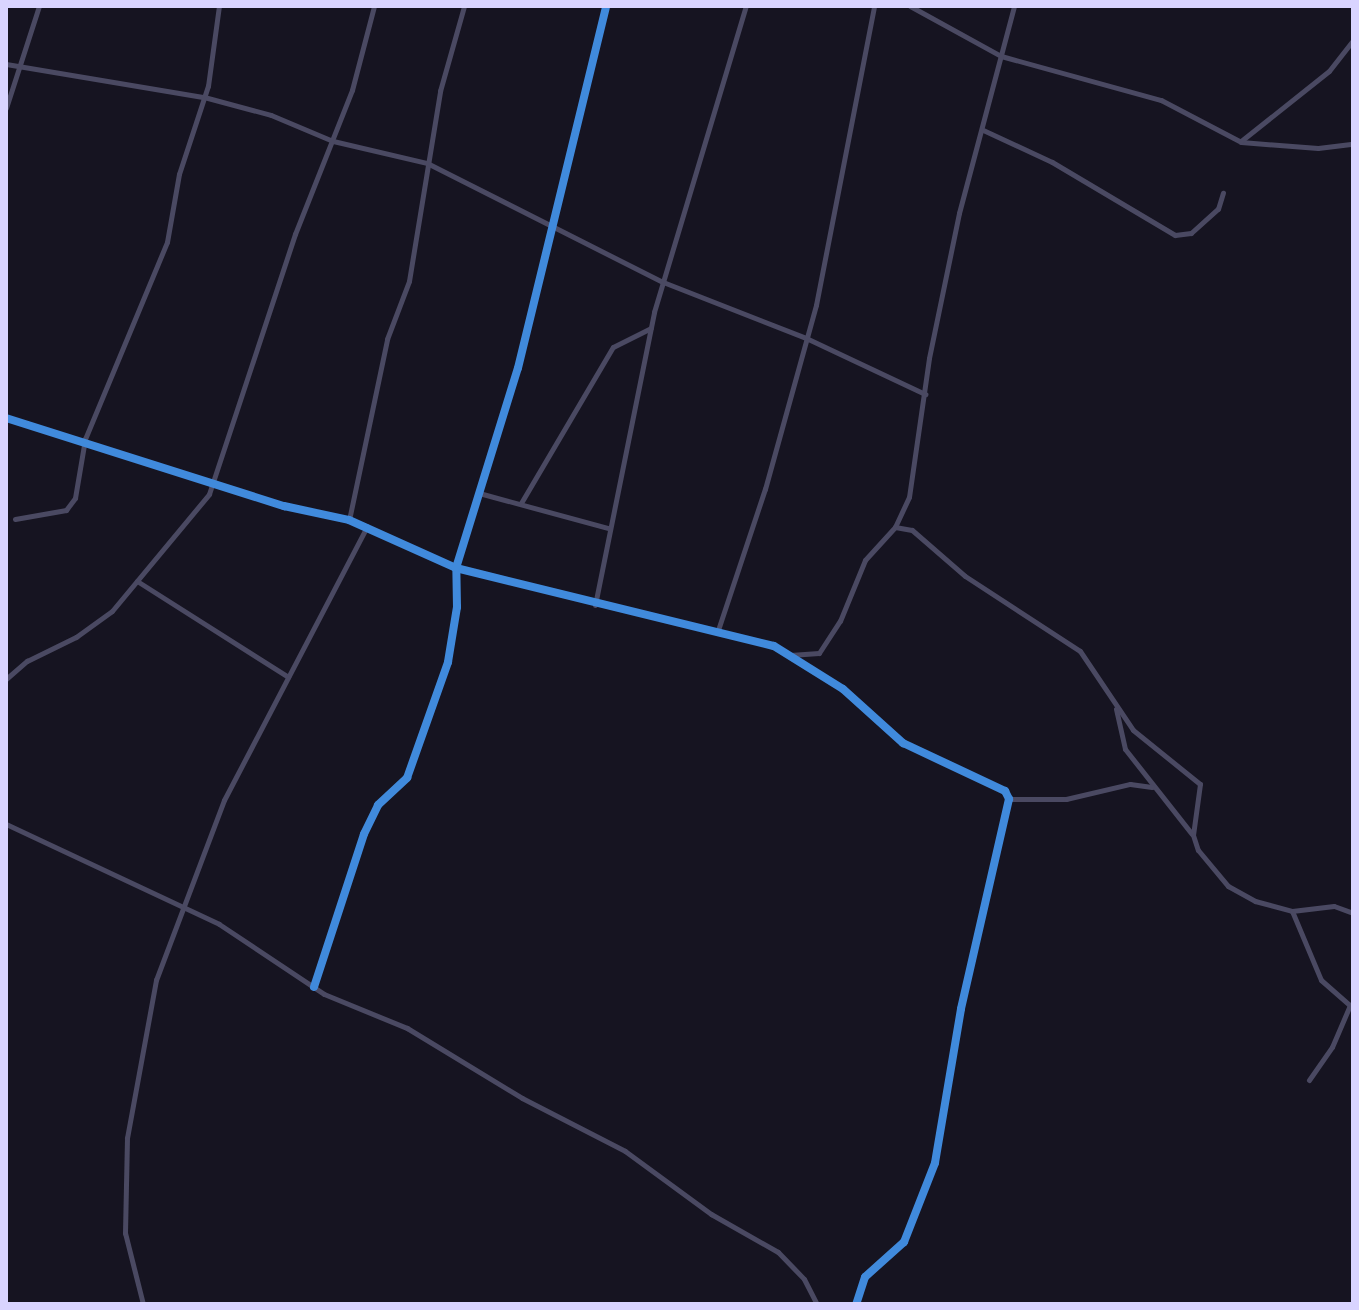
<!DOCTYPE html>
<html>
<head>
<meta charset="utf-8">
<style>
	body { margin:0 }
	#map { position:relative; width:1359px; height:1310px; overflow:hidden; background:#161421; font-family:Overpass,sans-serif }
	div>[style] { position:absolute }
	.minor>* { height:5px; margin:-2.5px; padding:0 2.5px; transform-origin:2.5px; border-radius:2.5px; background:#4a4962 }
	.cycleway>* { height:8px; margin:-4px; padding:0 4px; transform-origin:4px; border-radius:4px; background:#408adc }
	span { translate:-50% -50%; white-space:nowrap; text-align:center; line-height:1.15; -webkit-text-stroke:7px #130f26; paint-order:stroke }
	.frame { position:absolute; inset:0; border:8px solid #d9d4ff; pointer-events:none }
</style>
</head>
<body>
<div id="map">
	<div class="minor">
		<i style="left:910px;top:6px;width:104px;rotate:28.8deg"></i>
		<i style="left:1001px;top:56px;width:166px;rotate:15.4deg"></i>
		<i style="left:1161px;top:100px;width:90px;rotate:27.7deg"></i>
		<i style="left:1241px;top:142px;width:77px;rotate:4.5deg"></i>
		<i style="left:1318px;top:148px;width:35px;rotate:-7deg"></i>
		<i style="left:6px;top:64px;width:201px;rotate:9.5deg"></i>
		<i style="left:204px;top:97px;width:69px;rotate:15deg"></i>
		<i style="left:271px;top:115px;width:67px;rotate:22.8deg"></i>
		<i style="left:333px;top:141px;width:97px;rotate:13.2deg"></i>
		<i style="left:427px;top:163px;width:264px;rotate:26.8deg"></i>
		<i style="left:663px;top:282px;width:154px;rotate:21.4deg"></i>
		<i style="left:806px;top:338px;width:132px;rotate:25.2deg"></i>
		<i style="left:6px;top:108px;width:107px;rotate:-72.1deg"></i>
		<i style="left:983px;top:130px;width:76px;rotate:24.9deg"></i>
		<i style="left:1052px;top:162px;width:143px;rotate:30.7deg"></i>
		<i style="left:1175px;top:235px;width:16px;rotate:-7deg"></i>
		<i style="left:1191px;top:233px;width:36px;rotate:-42deg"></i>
		<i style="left:1218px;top:209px;width:17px;rotate:-73deg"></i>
		<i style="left:1241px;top:141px;width:112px;rotate:-38.5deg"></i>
		<i style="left:1329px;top:71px;width:39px;rotate:-52deg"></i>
		<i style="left:6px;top:418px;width:292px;rotate:17.6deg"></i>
		<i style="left:284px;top:506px;width:66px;rotate:12.2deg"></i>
		<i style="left:349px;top:520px;width:117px;rotate:24.2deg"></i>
		<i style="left:456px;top:568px;width:327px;rotate:13.8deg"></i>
		<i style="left:774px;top:646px;width:81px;rotate:31.9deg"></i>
		<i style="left:843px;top:689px;width:81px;rotate:42deg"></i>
		<i style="left:903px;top:743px;width:113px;rotate:25.2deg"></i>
		<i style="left:1005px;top:791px;width:9px;rotate:63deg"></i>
		<i style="left:1009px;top:799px;width:215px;rotate:102.9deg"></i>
		<i style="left:961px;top:1009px;width:156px;rotate:99.6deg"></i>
		<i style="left:935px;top:1163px;width:85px;rotate:111.4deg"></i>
		<i style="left:904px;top:1242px;width:52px;rotate:138.1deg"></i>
		<i style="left:865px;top:1277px;width:28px;rotate:108deg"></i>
		<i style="left:479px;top:493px;width:134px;rotate:15.2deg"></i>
		<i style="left:521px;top:503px;width:181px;rotate:-59.5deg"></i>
		<i style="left:613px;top:347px;width:42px;rotate:-26.6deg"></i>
		<i style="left:15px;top:519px;width:52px;rotate:-10deg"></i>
		<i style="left:66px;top:510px;width:15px;rotate:-53deg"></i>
		<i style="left:75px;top:498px;width:60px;rotate:-80.4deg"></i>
		<i style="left:85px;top:439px;width:213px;rotate:-67.4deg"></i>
		<i style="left:167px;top:242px;width:69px;rotate:-80deg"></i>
		<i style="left:179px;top:174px;width:93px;rotate:-71.8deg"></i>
		<i style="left:208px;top:86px;width:81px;rotate:-82.2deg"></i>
		<i style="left:349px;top:520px;width:185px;rotate:-78.1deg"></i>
		<i style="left:387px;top:339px;width:62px;rotate:-69.2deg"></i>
		<i style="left:409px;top:281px;width:193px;rotate:-80.7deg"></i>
		<i style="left:440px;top:91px;width:88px;rotate:-74.2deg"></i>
		<i style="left:895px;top:527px;width:17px;rotate:10deg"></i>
		<i style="left:912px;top:530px;width:70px;rotate:41deg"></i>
		<i style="left:965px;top:576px;width:137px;rotate:33.1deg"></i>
		<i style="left:1080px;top:651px;width:95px;rotate:56.1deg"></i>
		<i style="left:1133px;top:730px;width:86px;rotate:38.9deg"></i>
		<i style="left:1200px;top:784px;width:51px;rotate:97.8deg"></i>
		<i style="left:1193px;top:835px;width:16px;rotate:72deg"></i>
		<i style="left:1198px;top:850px;width:47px;rotate:50.2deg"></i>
		<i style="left:1228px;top:886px;width:31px;rotate:29deg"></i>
		<i style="left:1255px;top:901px;width:38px;rotate:15deg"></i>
		<i style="left:1292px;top:911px;width:75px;rotate:67.2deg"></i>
		<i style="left:1321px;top:980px;width:43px;rotate:41.2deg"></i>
		<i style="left:137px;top:581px;width:179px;rotate:32.4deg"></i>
		<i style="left:595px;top:605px;width:299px;rotate:-78.6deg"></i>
		<i style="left:654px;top:312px;width:320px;rotate:-73.3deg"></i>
		<i style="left:718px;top:630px;width:149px;rotate:-71.6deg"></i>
		<i style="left:765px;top:489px;width:191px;rotate:-74.5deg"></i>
		<i style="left:816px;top:305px;width:305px;rotate:-79deg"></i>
		<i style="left:790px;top:655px;width:29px;rotate:-4deg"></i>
		<i style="left:819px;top:653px;width:38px;rotate:-57deg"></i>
		<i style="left:840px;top:621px;width:66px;rotate:-67.7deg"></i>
		<i style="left:865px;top:560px;width:45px;rotate:-47.7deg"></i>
		<i style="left:895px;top:527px;width:33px;rotate:-65deg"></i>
		<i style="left:909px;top:497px;width:140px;rotate:-81.8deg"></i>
		<i style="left:929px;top:358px;width:148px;rotate:-78.3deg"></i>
		<i style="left:959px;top:213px;width:214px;rotate:-75.1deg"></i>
		<i style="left:6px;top:679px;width:28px;rotate:-41deg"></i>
		<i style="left:27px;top:661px;width:55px;rotate:-26.1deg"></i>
		<i style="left:76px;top:637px;width:44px;rotate:-35.8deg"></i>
		<i style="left:112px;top:611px;width:152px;rotate:-50.3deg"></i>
		<i style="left:209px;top:494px;width:274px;rotate:-71.7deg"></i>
		<i style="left:295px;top:234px;width:155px;rotate:-68.4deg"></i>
		<i style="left:352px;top:90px;width:87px;rotate:-75.3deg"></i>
		<i style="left:1116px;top:709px;width:41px;rotate:77.3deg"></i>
		<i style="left:1125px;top:749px;width:108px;rotate:51.8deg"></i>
		<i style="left:1009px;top:799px;width:57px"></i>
		<i style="left:1066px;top:799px;width:66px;rotate:-13.2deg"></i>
		<i style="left:1130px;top:784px;width:22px;rotate:8deg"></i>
		<i style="left:6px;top:824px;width:235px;rotate:25.1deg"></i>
		<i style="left:219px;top:924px;width:126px;rotate:33.7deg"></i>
		<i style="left:324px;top:994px;width:90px;rotate:22.3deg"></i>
		<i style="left:407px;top:1028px;width:135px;rotate:31.3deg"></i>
		<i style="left:522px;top:1098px;width:116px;rotate:27.2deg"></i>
		<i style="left:625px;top:1151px;width:107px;rotate:36.2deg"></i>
		<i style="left:711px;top:1214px;width:77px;rotate:29.6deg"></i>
		<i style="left:778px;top:1252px;width:37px;rotate:46deg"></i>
		<i style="left:804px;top:1279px;width:28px;rotate:63deg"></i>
		<i style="left:1292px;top:911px;width:42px;rotate:-6.8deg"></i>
		<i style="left:1334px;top:906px;width:20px;rotate:20deg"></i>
		<i style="left:314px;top:987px;width:161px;rotate:-71.9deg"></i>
		<i style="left:364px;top:834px;width:32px;rotate:-64deg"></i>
		<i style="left:378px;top:805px;width:40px;rotate:-43deg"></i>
		<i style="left:407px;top:778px;width:123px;rotate:-70.5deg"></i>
		<i style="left:448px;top:662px;width:56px;rotate:-80.7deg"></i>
		<i style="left:457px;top:607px;width:39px;rotate:-91deg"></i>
		<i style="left:456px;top:568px;width:209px;rotate:-72.8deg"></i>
		<i style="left:518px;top:368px;width:373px;rotate:-76.3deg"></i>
		<i style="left:1309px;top:1080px;width:40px;rotate:-55.1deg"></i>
		<i style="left:1332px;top:1047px;width:46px;rotate:-66.8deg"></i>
		<i style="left:143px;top:1304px;width:73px;rotate:-104.2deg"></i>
		<i style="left:125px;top:1233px;width:95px;rotate:-88.8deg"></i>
		<i style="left:127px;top:1138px;width:161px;rotate:-79.6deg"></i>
		<i style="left:156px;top:980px;width:192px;rotate:-69.3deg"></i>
		<i style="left:224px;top:800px;width:309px;rotate:-62.4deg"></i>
	</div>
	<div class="cycleway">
		<i style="left:6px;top:418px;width:292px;rotate:17.6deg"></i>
		<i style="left:284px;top:506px;width:66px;rotate:12.2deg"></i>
		<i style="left:349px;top:520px;width:117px;rotate:24.2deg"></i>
		<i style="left:456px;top:568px;width:327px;rotate:13.8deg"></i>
		<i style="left:774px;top:646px;width:81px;rotate:31.9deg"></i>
		<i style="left:843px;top:689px;width:81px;rotate:42deg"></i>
		<i style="left:903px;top:743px;width:113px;rotate:25.2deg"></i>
		<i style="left:1005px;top:791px;width:9px;rotate:63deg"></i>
		<i style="left:1009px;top:799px;width:215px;rotate:102.9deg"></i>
		<i style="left:961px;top:1009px;width:156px;rotate:99.6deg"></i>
		<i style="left:935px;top:1163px;width:85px;rotate:111.4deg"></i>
		<i style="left:904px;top:1242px;width:52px;rotate:138.1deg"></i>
		<i style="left:865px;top:1277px;width:28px;rotate:108deg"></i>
		<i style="left:314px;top:987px;width:161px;rotate:-71.9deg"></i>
		<i style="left:364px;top:834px;width:32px;rotate:-64deg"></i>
		<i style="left:378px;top:805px;width:40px;rotate:-43deg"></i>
		<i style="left:407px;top:778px;width:123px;rotate:-70.5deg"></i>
		<i style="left:448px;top:662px;width:56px;rotate:-80.7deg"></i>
		<i style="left:457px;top:607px;width:39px;rotate:-91deg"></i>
		<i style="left:456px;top:568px;width:209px;rotate:-72.8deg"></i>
		<i style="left:518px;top:368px;width:373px;rotate:-76.3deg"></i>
	</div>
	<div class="frame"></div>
</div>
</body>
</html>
